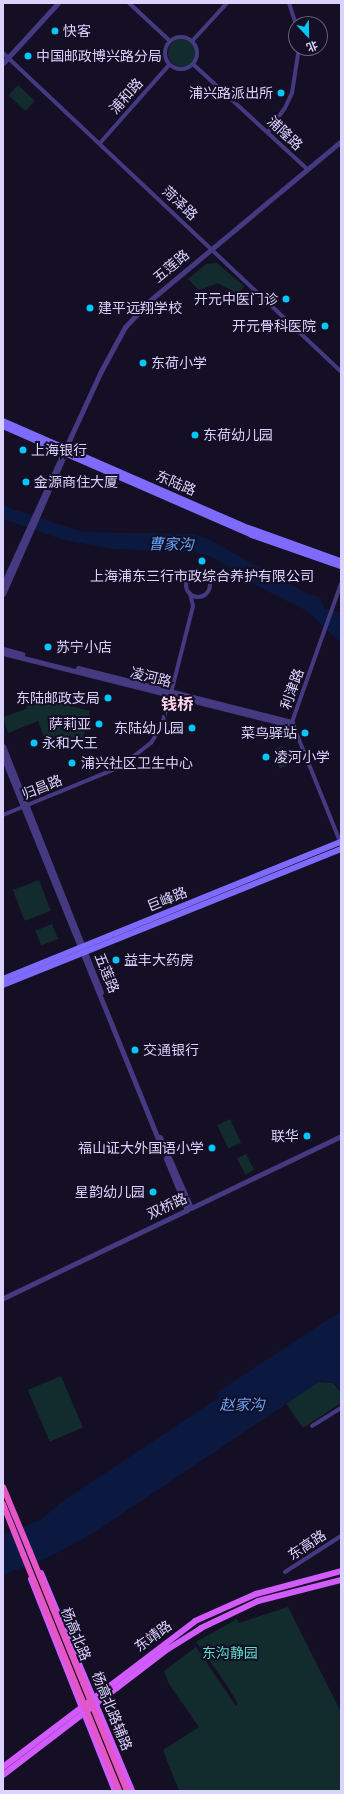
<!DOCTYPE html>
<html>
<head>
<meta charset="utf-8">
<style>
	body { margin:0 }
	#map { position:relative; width:344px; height:1794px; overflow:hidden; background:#140f24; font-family:Lato,"Noto Sans SC",sans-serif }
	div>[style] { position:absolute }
	.green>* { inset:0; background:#122c2e; transform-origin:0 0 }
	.round { border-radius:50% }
	.water>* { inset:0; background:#0b1941 }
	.minor>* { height:4px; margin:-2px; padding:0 2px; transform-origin:2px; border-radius:2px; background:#453a82 }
	.minor>.ring { margin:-2px; padding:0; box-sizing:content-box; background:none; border:4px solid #453a82; border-radius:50% }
	.tertiary>* { height:5px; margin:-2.5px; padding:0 2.5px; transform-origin:2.5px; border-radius:2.5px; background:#453a82 }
	.secondary>* { height:5.5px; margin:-2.75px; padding:0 2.75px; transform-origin:2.75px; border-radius:2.75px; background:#7e6bfd }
	.primary>* { height:6px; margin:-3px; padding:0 3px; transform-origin:3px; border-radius:3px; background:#d15bfc }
	.trunk>* { height:6px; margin:-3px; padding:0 3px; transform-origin:3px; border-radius:3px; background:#e655c6 }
	.trunk-bridge>* { height:6px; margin:-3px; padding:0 3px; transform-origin:3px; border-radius:3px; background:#e655c6 }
	.dots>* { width:11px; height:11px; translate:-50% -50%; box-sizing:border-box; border:2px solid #140f24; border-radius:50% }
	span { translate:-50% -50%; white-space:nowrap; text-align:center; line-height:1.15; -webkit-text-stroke:4px #140f24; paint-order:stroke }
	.poi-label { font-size:14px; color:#dcd2fe }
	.left { translate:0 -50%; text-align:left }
	.right { translate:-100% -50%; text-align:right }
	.street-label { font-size:14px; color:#dcd2fe }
	.park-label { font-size:14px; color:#5fdecb }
	.water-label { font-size:15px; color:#62a5fd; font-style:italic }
	.quarter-label { font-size:16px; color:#fed4ea; font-weight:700 }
	.frame { position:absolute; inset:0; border:4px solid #dcd2fe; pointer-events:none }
	.north { position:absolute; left:288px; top:16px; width:40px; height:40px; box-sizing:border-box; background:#140f24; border:1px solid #645d7b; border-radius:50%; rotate:158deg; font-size:11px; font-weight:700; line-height:16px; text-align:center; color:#dcd2fe }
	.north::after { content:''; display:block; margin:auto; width:14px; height:18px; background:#04c6f8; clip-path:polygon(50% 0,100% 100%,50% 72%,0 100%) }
</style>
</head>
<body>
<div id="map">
	<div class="green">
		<i class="round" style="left:168px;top:39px;width:28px;height:28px"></i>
		<i style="left:18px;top:85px;width:23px;height:14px;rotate:43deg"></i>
		<i style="clip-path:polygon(217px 263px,244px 286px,238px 294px,218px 283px,199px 290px,188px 279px,206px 264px)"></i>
		<i style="clip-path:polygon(29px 696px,90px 711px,81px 746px,70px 743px,49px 751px,38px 721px,8px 733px,3px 717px,26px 709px)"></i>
		<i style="left:283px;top:746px;width:20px;height:11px;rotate:70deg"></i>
		<i style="left:39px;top:880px;width:33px;height:28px;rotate:69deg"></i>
		<i style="left:52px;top:924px;width:16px;height:18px;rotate:68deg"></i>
		<i style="left:230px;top:1119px;width:26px;height:14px;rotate:65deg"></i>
		<i style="left:246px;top:1154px;width:18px;height:10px;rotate:63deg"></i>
		<i style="left:61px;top:1376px;width:56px;height:36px;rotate:67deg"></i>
		<i style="clip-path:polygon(318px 1382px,333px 1383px,341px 1393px,341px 1403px,303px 1428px,286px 1403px)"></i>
		<i style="clip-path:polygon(288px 1607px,341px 1712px,341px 1791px,179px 1791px,163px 1750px,199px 1727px,169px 1684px,164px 1671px,196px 1647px,236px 1706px,238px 1704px,226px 1684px,196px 1642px,237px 1619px,239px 1623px)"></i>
	</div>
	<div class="water">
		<i style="clip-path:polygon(3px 503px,12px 509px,83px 532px,193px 534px,208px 539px,308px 594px,320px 597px,324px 609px,340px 612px,341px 643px,307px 611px,259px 587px,213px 557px,193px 552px,114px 549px,64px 540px,3px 519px)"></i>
		<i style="clip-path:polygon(341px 1311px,341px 1392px,336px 1384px,322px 1380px,95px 1532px,49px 1557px,3px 1575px,3px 1534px,41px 1520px,60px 1503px,218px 1398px,219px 1391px)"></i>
	</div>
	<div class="minor">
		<i style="left:129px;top:3px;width:54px;rotate:42.8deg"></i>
		<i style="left:289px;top:3px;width:22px;rotate:72deg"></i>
		<i class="ring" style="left:165px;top:37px;width:28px;height:28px"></i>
		<i style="left:194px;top:39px;width:49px;rotate:-47.5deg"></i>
		<i style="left:3px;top:53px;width:464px;rotate:43.3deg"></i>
		<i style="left:194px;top:65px;width:154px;rotate:42.6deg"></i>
		<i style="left:268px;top:132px;width:29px;rotate:-55deg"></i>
		<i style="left:285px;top:108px;width:17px;rotate:-65deg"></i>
		<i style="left:292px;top:93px;width:46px;rotate:-81.2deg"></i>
		<i style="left:100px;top:143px;width:104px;rotate:-48.5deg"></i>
		<i class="ring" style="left:186px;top:573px;width:20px;height:20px"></i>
		<i style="left:3px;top:815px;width:126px;rotate:-22.3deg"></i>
		<i style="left:120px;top:767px;width:39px;rotate:-38deg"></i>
		<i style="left:151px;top:743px;width:19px;rotate:-58deg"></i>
		<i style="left:161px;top:727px;width:27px;rotate:-73deg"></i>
		<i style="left:169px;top:701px;width:98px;rotate:-75.8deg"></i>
		<i style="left:193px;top:606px;width:13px;rotate:-103deg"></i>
		<i style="left:341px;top:844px;width:131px;rotate:-111.9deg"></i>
		<i style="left:292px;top:722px;width:146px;rotate:-70.5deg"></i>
		<i style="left:312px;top:1426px;width:34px;rotate:-32deg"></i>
		<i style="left:285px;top:1572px;width:67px;rotate:-32.7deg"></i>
	</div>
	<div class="tertiary">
		<i style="left:3px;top:63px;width:81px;rotate:-47.5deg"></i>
		<i style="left:3px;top:584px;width:232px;rotate:-65.3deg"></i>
		<i style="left:100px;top:373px;width:52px;rotate:-61.5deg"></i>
		<i style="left:125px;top:327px;width:34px;rotate:-47deg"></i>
		<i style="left:148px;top:302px;width:251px;rotate:-39.8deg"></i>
		<i style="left:3px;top:594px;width:156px;rotate:-66.2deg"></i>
		<i style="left:3px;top:649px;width:20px;rotate:15deg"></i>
		<i style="left:3px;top:653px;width:299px;rotate:14.1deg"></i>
		<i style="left:78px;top:668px;width:221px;rotate:14.2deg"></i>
		<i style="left:3px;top:746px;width:265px;rotate:68.3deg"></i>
		<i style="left:3px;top:757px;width:489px;rotate:67.9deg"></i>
		<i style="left:187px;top:1210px;width:204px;rotate:154.4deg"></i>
		<i style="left:160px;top:1137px;width:77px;rotate:66.4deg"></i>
		<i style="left:191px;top:1208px;width:166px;rotate:-25.6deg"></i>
	</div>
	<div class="secondary">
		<i style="left:3px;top:421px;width:262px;rotate:23.6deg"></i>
		<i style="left:243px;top:526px;width:104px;rotate:19.7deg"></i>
		<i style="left:3px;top:426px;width:272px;rotate:23.6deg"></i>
		<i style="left:252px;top:535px;width:94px;rotate:19.2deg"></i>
		<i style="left:3px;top:979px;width:365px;rotate:-22.1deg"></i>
		<i style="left:3px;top:985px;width:364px;rotate:-21.9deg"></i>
	</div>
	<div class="primary">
		<i style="left:41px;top:1573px;width:236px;rotate:67.3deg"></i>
		<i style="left:31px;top:1579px;width:228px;rotate:68.4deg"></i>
		<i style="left:3px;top:1767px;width:241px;rotate:-37.2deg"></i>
		<i style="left:195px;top:1621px;width:67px;rotate:-23.9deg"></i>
		<i style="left:256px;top:1594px;width:88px;rotate:-15.1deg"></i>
		<i style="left:3px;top:1775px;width:208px;rotate:-37.4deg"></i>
		<i style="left:168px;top:1649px;width:39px;rotate:-32deg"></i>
		<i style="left:201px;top:1628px;width:63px;rotate:-25.3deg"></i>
		<i style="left:258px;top:1601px;width:86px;rotate:-14.2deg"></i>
	</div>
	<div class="trunk">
		<i style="left:3px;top:1487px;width:70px;rotate:67.4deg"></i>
		<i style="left:3px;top:1504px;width:54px;rotate:68.2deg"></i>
	</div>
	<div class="trunk-bridge">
		<i style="left:30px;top:1552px;width:258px;rotate:67.9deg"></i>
		<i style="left:23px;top:1554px;width:256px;rotate:67.9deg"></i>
	</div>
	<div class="dots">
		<i style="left:55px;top:31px;background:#04c6f8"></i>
		<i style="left:28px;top:56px;background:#04c6f8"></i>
		<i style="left:281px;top:93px;background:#04c6f8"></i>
		<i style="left:286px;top:299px;background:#04c6f8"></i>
		<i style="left:90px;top:308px;background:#04c6f8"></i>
		<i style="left:325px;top:326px;background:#04c6f8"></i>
		<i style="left:143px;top:363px;background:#04c6f8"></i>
		<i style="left:195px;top:435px;background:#04c6f8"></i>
		<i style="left:23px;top:450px;background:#04c6f8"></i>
		<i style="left:26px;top:482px;background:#04c6f8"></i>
		<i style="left:202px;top:561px;background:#04c6f8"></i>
		<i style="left:48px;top:647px;background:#04c6f8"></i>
		<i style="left:108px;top:698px;background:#04c6f8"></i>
		<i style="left:99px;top:724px;background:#04c6f8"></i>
		<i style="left:192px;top:728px;background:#04c6f8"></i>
		<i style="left:305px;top:733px;background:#04c6f8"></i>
		<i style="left:34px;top:743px;background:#04c6f8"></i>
		<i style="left:266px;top:757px;background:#04c6f8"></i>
		<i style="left:72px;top:763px;background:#04c6f8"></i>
		<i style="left:116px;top:960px;background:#04c6f8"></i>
		<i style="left:135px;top:1050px;background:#04c6f8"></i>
		<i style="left:307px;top:1136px;background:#04c6f8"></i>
		<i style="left:212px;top:1148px;background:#04c6f8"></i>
		<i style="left:153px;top:1192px;background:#04c6f8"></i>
	</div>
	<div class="poi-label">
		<span class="left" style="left:63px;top:31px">快客</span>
		<span class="left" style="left:36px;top:56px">中国邮政博兴路分局</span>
		<span class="right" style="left:273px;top:93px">浦兴路派出所</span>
		<span class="right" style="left:278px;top:299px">开元中医门诊</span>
		<span class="left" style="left:98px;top:308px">建平远翔学校</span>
		<span class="right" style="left:316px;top:326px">开元骨科医院</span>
		<span class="left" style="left:151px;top:363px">东荷小学</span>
		<span class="left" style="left:203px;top:435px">东荷幼儿园</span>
		<span class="left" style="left:31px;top:450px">上海银行</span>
		<span class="left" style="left:34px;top:482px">金源商住大厦</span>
		<span style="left:202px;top:576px">上海浦东三行市政综合养护有限公司</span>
		<span class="left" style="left:56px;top:647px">苏宁小店</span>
		<span class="right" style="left:100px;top:698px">东陆邮政支局</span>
		<span class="right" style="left:91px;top:724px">萨莉亚</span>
		<span class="right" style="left:184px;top:728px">东陆幼儿园</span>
		<span class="right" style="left:297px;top:733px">菜鸟驿站</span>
		<span class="left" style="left:42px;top:743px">永和大王</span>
		<span class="left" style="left:274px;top:757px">凌河小学</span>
		<span class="left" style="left:81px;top:763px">浦兴社区卫生中心</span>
		<span class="left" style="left:124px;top:960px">益丰大药房</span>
		<span class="left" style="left:143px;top:1050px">交通银行</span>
		<span class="right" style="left:299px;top:1136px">联华</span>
		<span class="right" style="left:204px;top:1148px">福山证大外国语小学</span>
		<span class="right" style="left:145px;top:1192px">星韵幼儿园</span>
	</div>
	<div class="street-label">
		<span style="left:126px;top:96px;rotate:-48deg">浦和路</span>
		<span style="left:285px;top:133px;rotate:43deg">浦隆路</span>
		<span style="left:180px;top:203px;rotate:43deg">菏泽路</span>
		<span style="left:171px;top:266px;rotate:-40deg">五莲路</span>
		<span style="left:176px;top:483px;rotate:23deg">东陆路</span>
		<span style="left:151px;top:677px;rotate:14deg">凌河路</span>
		<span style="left:292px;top:689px;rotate:-70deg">利津路</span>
		<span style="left:42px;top:787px;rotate:-22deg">归昌路</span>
		<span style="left:167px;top:899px;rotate:-22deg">巨峰路</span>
		<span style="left:107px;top:973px;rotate:68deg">五莲路</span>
		<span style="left:167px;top:1206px;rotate:-25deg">双桥路</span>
		<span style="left:307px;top:1545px;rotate:-33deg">东高路</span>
		<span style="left:76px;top:1634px;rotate:68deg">杨高北路</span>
		<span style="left:153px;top:1636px;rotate:-36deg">东靖路</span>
		<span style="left:112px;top:1711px;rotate:68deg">杨高北路辅路</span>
	</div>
	<div class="park-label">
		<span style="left:230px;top:1653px">东沟静园</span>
	</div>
	<div class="water-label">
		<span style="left:171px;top:544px;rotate:1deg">曹家沟</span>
		<span style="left:242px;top:1405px">赵家沟</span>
	</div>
	<div class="quarter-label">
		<span style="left:177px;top:704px">钱桥</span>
	</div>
	<div class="frame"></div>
	<div class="north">北</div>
</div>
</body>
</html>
